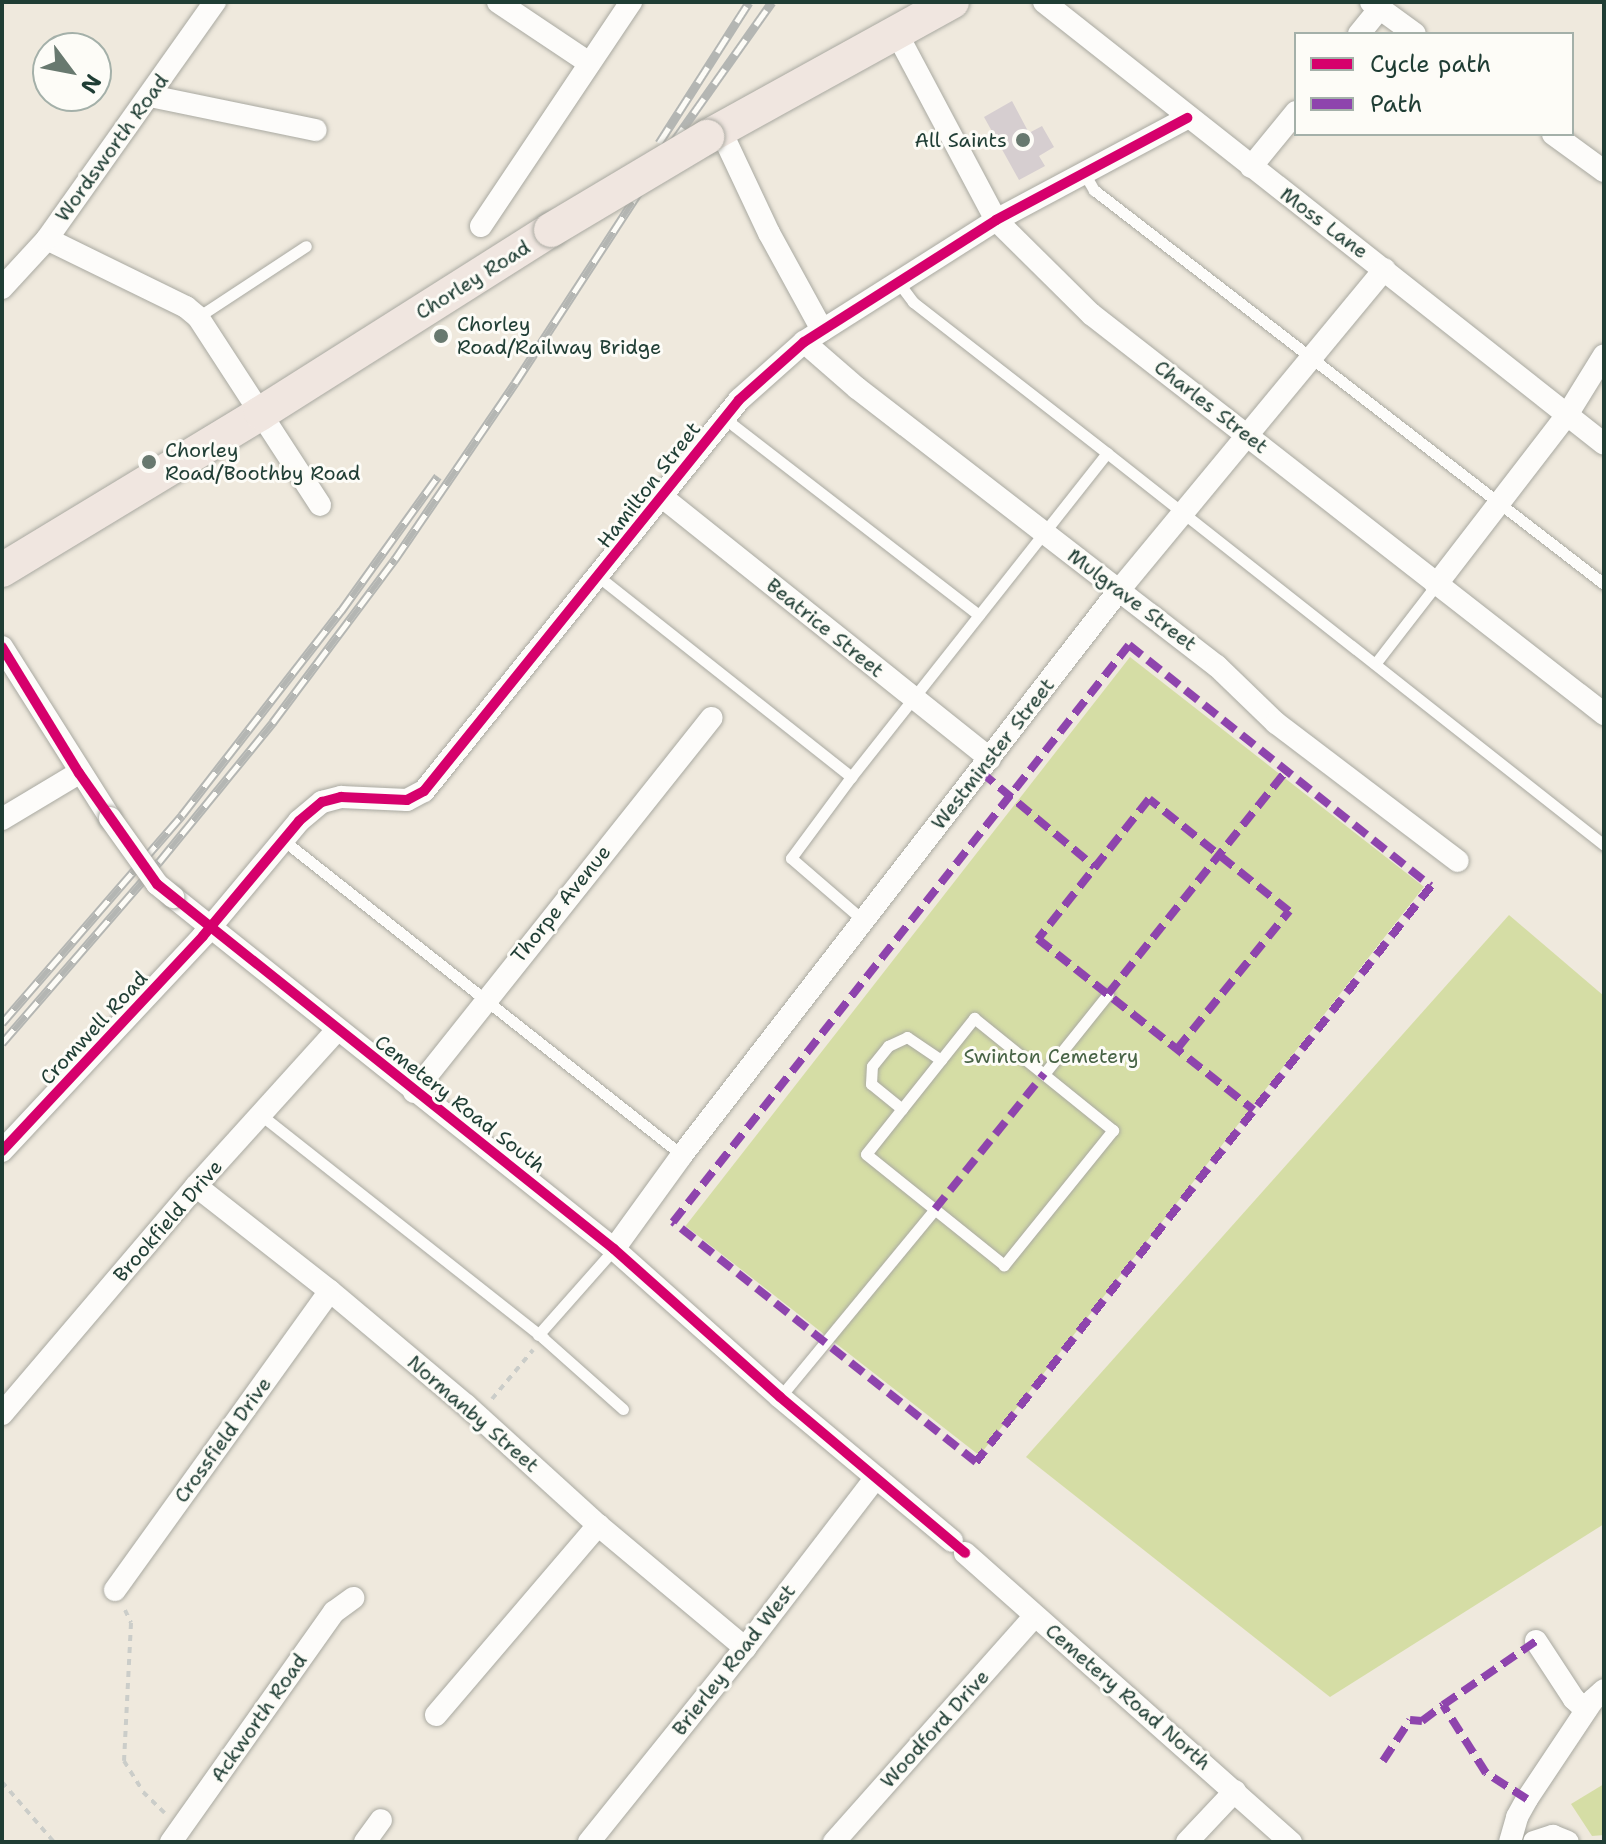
<!DOCTYPE html>
<html>
<head>
<meta charset="utf-8">
<style>
	body { margin:0 }
	#map { position:relative; width:1606px; height:1844px; overflow:hidden; background:#efe9dd; font-family:"Shantell Sans",sans-serif }
	div>[style] { position:absolute }
	.green>* { inset:0; background:#d5dda5; transform-origin:0 0 }
	.building>* { inset:0; background:#d6ced0 }
	.path>* { height:4px; margin-top:-2px; transform-origin:0; background:repeating-linear-gradient(90deg,#cbcdc9 0 6px,transparent 0 12px) }
	.roads { filter:drop-shadow(0 0 2px #a9a9a1) drop-shadow(0 0 2px #a9a9a1) }
	.service>* { height:11px; margin:-5.5px; padding:0 5.5px; transform-origin:5.5px; border-radius:5.5px; background:#fdfcfa }
	.minor>* { height:22px; margin:-11px; padding:0 11px; transform-origin:11px; border-radius:11px; background:#fdfcfa }
	.primary>* { height:34px; margin:-17px; padding:0 17px; transform-origin:17px; border-radius:17px; background:#f0e6e0 }
	.rail>* { height:9px; margin-top:-4.5px; transform-origin:0; background:repeating-linear-gradient(90deg,#fdfcf7 0 18px,#b4b6b3 0 36px); box-sizing:border-box; border-block:2px solid #b4b6b3 }
	.bridges { filter:drop-shadow(0 0 2px #a9a9a1) drop-shadow(0 0 2px #a9a9a1) }
	.minor-bridge>* { height:22px; margin:-11px; padding:0 11px; transform-origin:11px; border-radius:11px; background:#fdfcfa }
	.primary-bridge>* { height:34px; margin:-17px; padding:0 17px; transform-origin:17px; border-radius:17px; background:#f0e6e0 }
	.quiet>* { height:8px; margin-top:-4px; transform-origin:0; background:repeating-linear-gradient(90deg,#8e44ad 0 16px,transparent 0 24px) }
	.cycleway>* { height:10px; margin:-5px; padding:0 5px; transform-origin:5px; border-radius:5px; background:#d6006c }
	.dots>* { width:22px; height:22px; translate:-50% -50%; box-sizing:border-box; border:4px solid #fdfcf7; border-radius:50% }
	span { translate:-50% -50%; white-space:nowrap; text-align:center; line-height:1.15; -webkit-text-stroke:6px #fdfcf7; paint-order:stroke }
	.poi-label { font-size:20px; color:#1f3d34 }
	.right { translate:-100% -50%; text-align:right }
	.left { translate:0 -50%; text-align:left }
	.street-label { font-size:20px; color:#1f3d34 }
	.park-label { font-size:20px; color:#476345 }
	.frame { position:absolute; inset:0; border:4px solid #1f3d34; pointer-events:none }
	.legend { position:absolute; left:1294px; top:32px; width:280px; height:104px; box-sizing:border-box; background:#fdfcf7; border:2px solid #a4b0a9; margin:0; padding:10px 14px; list-style:none; font-size:24px; color:#1f3d34 }
	.legend li { display:flex; align-items:center; gap:16px; height:40px }
	.legend b { width:40px; border:2px solid #a4b0a9 }
	.north { position:absolute; left:32px; top:32px; width:80px; height:80px; box-sizing:border-box; background:#fdfcf7; border:2px solid #a4b0a9; border-radius:50%; rotate:122deg; font-size:22px; font-weight:700; line-height:32px; text-align:center; color:#1f3d34 }
	.north::after { content:''; display:block; margin:auto; width:28px; height:36px; background:#68796f; clip-path:polygon(50% 0,100% 100%,50% 72%,0 100%) }
</style>
</head>
<body>
<div id="map">
	<div class="green">
		<i style="left:1130px;top:657px;width:373px;height:722px;rotate:38deg"></i>
		<i style="clip-path:polygon(1509px 915px,1604px 996px,1604px 1524px,1330px 1697px,1026px 1457px)"></i>
		<i style="clip-path:polygon(1604px 1784px,1604px 1835px,1592px 1836px,1571px 1804px)"></i>
	</div>
	<div class="building">
		<i style="clip-path:polygon(1012px 101px,1029px 133px,1042px 126px,1054px 147px,1039px 156px,1045px 166px,1019px 180px,984px 117px)"></i>
	</div>
	<div class="path">
		<i style="left:492px;top:1399px;width:64px;rotate:-50.1deg"></i>
		<i style="left:125px;top:1610px;width:14px;rotate:65deg"></i>
		<i style="left:131px;top:1623px;width:138px;rotate:92.9deg"></i>
		<i style="left:124px;top:1761px;width:36px;rotate:58deg"></i>
		<i style="left:143px;top:1792px;width:30px;rotate:44deg"></i>
		<i style="left:2px;top:1782px;width:79px;rotate:49.1deg"></i>
	</div>
	<div class="roads">
		<div class="service">
			<i style="left:1084px;top:173px;width:20px;rotate:60deg"></i>
			<i style="left:1094px;top:190px;width:644px;rotate:37.69deg"></i>
			<i style="left:898px;top:282px;width:25px;rotate:53deg"></i>
			<i style="left:913px;top:302px;width:246px;rotate:37.9deg"></i>
			<i style="left:198px;top:317px;width:129px;rotate:-33.3deg"></i>
			<i style="left:724px;top:418px;width:322px;rotate:37.7deg"></i>
			<i style="left:599px;top:577px;width:322px;rotate:38.4deg"></i>
			<i style="left:851px;top:777px;width:413px;rotate:-51.7deg"></i>
			<i style="left:1107px;top:453px;width:633px;rotate:38.26deg"></i>
			<i style="left:1375px;top:664px;width:100px;rotate:-52.3deg"></i>
			<i style="left:851px;top:777px;width:101px;rotate:126.5deg"></i>
			<i style="left:791px;top:858px;width:96px;rotate:40.8deg"></i>
			<i style="left:283px;top:840px;width:508px;rotate:38.29deg"></i>
			<i style="left:974px;top:1018px;width:179px;rotate:38.9deg"></i>
			<i style="left:1113px;top:1130px;width:174px;rotate:128.9deg"></i>
			<i style="left:1004px;top:1265px;width:177px;rotate:-141.2deg"></i>
			<i style="left:866px;top:1154px;width:174px;rotate:-51.5deg"></i>
			<i style="left:1044px;top:1074px;width:102px;rotate:-51.3deg"></i>
			<i style="left:902px;top:1109px;width:40px;rotate:-141deg"></i>
			<i style="left:871px;top:1084px;width:18px;rotate:-87deg"></i>
			<i style="left:872px;top:1066px;width:26px;rotate:-51deg"></i>
			<i style="left:888px;top:1046px;width:21px;rotate:-25deg"></i>
			<i style="left:907px;top:1037px;width:41px;rotate:34.1deg"></i>
			<i style="left:261px;top:1115px;width:360px;rotate:38.3deg"></i>
			<i style="left:543px;top:1338px;width:107px;rotate:41.6deg"></i>
			<i style="left:538px;top:1335px;width:115px;rotate:-48.5deg"></i>
			<i style="left:780px;top:1397px;width:244px;rotate:-50.5deg"></i>
		</div>
		<div class="minor">
			<i style="left:498px;top:2px;width:110px;rotate:33.8deg"></i>
			<i style="left:1044px;top:2px;width:713px;rotate:38.28deg"></i>
			<i style="left:1371px;top:2px;width:54px;rotate:36deg"></i>
			<i style="left:896px;top:32px;width:213px;rotate:62deg"></i>
			<i style="left:996px;top:220px;width:134px;rotate:44.7deg"></i>
			<i style="left:1091px;top:314px;width:651px;rotate:37.94deg"></i>
			<i style="left:1359px;top:34px;width:33px;rotate:-51deg"></i>
			<i style="left:150px;top:96px;width:169px;rotate:11.6deg"></i>
			<i style="left:720px;top:129px;width:115px;rotate:64.8deg"></i>
			<i style="left:769px;top:233px;width:111px;rotate:61.3deg"></i>
			<i style="left:1553px;top:134px;width:63px;rotate:36deg"></i>
			<i style="left:1251px;top:167px;width:71px;rotate:-50.7deg"></i>
			<i style="left:481px;top:226px;width:270px;rotate:-56.2deg"></i>
			<i style="left:47px;top:239px;width:155px;rotate:26.1deg"></i>
			<i style="left:186px;top:307px;width:16px;rotate:40deg"></i>
			<i style="left:198px;top:317px;width:224px;rotate:57deg"></i>
			<i style="left:2px;top:288px;width:67px;rotate:-47.4deg"></i>
			<i style="left:47px;top:239px;width:291px;rotate:-54.7deg"></i>
			<i style="left:804px;top:342px;width:70px;rotate:41deg"></i>
			<i style="left:857px;top:388px;width:455px;rotate:37.7deg"></i>
			<i style="left:1217px;top:666px;width:82px;rotate:44deg"></i>
			<i style="left:1276px;top:723px;width:228px;rotate:37.2deg"></i>
			<i style="left:661px;top:496px;width:421px;rotate:38.6deg"></i>
			<i style="left:1436px;top:585px;width:215px;rotate:-52.4deg"></i>
			<i style="left:1567px;top:415px;width:70px;rotate:-58.3deg"></i>
			<i style="left:2px;top:647px;width:202px;rotate:57.7deg"></i>
			<i style="left:2px;top:819px;width:90px;rotate:-30.9deg"></i>
			<i style="left:173px;top:897px;width:564px;rotate:38.6deg"></i>
			<i style="left:614px;top:1249px;width:222px;rotate:41.7deg"></i>
			<i style="left:780px;top:1397px;width:224px;rotate:39.9deg"></i>
			<i style="left:414px;top:1092px;width:478px;rotate:-51.5deg"></i>
			<i style="left:2px;top:1151px;width:294px;rotate:-46.9deg"></i>
			<i style="left:203px;top:936px;width:150px;rotate:-50.1deg"></i>
			<i style="left:299px;top:821px;width:30px;rotate:-40deg"></i>
			<i style="left:322px;top:802px;width:20px;rotate:-15deg"></i>
			<i style="left:341px;top:797px;width:66px;rotate:2.6deg"></i>
			<i style="left:407px;top:800px;width:19px;rotate:-28deg"></i>
			<i style="left:424px;top:791px;width:502px;rotate:-51.14deg"></i>
			<i style="left:739px;top:400px;width:87px;rotate:-41.7deg"></i>
			<i style="left:804px;top:342px;width:227px;rotate:-32.4deg"></i>
			<i style="left:996px;top:220px;width:217px;rotate:-28.1deg"></i>
			<i style="left:196px;top:1186px;width:170px;rotate:38.1deg"></i>
			<i style="left:330px;top:1291px;width:177px;rotate:40deg"></i>
			<i style="left:466px;top:1405px;width:178px;rotate:42.3deg"></i>
			<i style="left:598px;top:1525px;width:192px;rotate:39.9deg"></i>
			<i style="left:614px;top:1249px;width:116px;rotate:-54.1deg"></i>
			<i style="left:682px;top:1155px;width:716px;rotate:-52.27deg"></i>
			<i style="left:1120px;top:589px;width:415px;rotate:-50.4deg"></i>
			<i style="left:2px;top:1414px;width:299px;rotate:-49.6deg"></i>
			<i style="left:196px;top:1186px;width:210px;rotate:-47.9deg"></i>
			<i style="left:965px;top:1553px;width:436px;rotate:41.6deg"></i>
			<i style="left:115px;top:1590px;width:368px;rotate:-54.3deg"></i>
			<i style="left:1536px;top:1641px;width:69px;rotate:56.8deg"></i>
			<i style="left:1574px;top:1699px;width:16px;rotate:43deg"></i>
			<i style="left:436px;top:1715px;width:250px;rotate:-49.5deg"></i>
			<i style="left:171px;top:1842px;width:282px;rotate:-54.7deg"></i>
			<i style="left:334px;top:1612px;width:24px;rotate:-36deg"></i>
			<i style="left:365px;top:1842px;width:27px;rotate:-54deg"></i>
			<i style="left:589px;top:1842px;width:249px;rotate:-51.2deg"></i>
			<i style="left:745px;top:1648px;width:215px;rotate:-52.5deg"></i>
			<i style="left:834px;top:1842px;width:302px;rotate:-48.4deg"></i>
			<i style="left:1187px;top:1842px;width:70px;rotate:-46.7deg"></i>
			<i style="left:1510px;top:1842px;width:26px;rotate:-74deg"></i>
			<i style="left:1517px;top:1817px;width:21px;rotate:-61deg"></i>
			<i style="left:1527px;top:1799px;width:119px;rotate:-56.3deg"></i>
			<i style="left:1593px;top:1700px;width:15px;rotate:-42deg"></i>
			<i style="left:1534px;top:1842px;width:20px;rotate:-18deg"></i>
			<i style="left:1553px;top:1836px;width:16px;rotate:22deg"></i>
		</div>
		<div class="primary">
			<i style="left:707px;top:137px;width:280px;rotate:-28.9deg"></i>
			<i style="left:2px;top:570px;width:303px;rotate:-31.2deg"></i>
			<i style="left:261px;top:413px;width:343px;rotate:-32.3deg"></i>
		</div>
	</div>
	<div class="rail">
		<i style="left:659px;top:143px;width:167px;rotate:-57.4deg"></i>
		<i style="left:2px;top:1023px;width:275px;rotate:-49.1deg"></i>
		<i style="left:182px;top:815px;width:259px;rotate:-52.1deg"></i>
		<i style="left:341px;top:611px;width:166px;rotate:-54.3deg"></i>
		<i style="left:2px;top:1043px;width:240px;rotate:-49.1deg"></i>
		<i style="left:159px;top:862px;width:181px;rotate:-50.8deg"></i>
		<i style="left:273px;top:722px;width:204px;rotate:-53.2deg"></i>
		<i style="left:395px;top:559px;width:213px;rotate:-55.7deg"></i>
		<i style="left:515px;top:383px;width:252px;rotate:-57deg"></i>
		<i style="left:652px;top:172px;width:208px;rotate:-54.8deg"></i>
	</div>
	<div class="bridges">
		<div class="minor-bridge">
			<i style="left:110px;top:818px;width:81px;rotate:54.5deg"></i>
			<i style="left:157px;top:884px;width:21px;rotate:39deg"></i>
		</div>
		<div class="primary-bridge">
			<i style="left:551px;top:230px;width:182px;rotate:-30.8deg"></i>
		</div>
	</div>
	<div class="quiet">
		<i style="left:1129px;top:645px;width:386px;rotate:38.6deg"></i>
		<i style="left:1431px;top:886px;width:734px;rotate:128.31deg"></i>
		<i style="left:976px;top:1462px;width:387px;rotate:-141.6deg"></i>
		<i style="left:673px;top:1222px;width:735px;rotate:-51.68deg"></i>
		<i style="left:981px;top:772px;width:148px;rotate:39.8deg"></i>
		<i style="left:1108px;top:994px;width:285px;rotate:-51.4deg"></i>
		<i style="left:1177px;top:1049px;width:178px;rotate:-50.9deg"></i>
		<i style="left:1289px;top:911px;width:179px;rotate:-141.3deg"></i>
		<i style="left:1149px;top:799px;width:179px;rotate:128.4deg"></i>
		<i style="left:1038px;top:939px;width:275px;rotate:38.4deg"></i>
		<i style="left:935px;top:1209px;width:174px;rotate:-51.1deg"></i>
		<i style="left:1383px;top:1761px;width:49px;rotate:-56.6deg"></i>
		<i style="left:1410px;top:1720px;width:12px;rotate:5deg"></i>
		<i style="left:1422px;top:1721px;width:26px;rotate:-37deg"></i>
		<i style="left:1527px;top:1799px;width:49px;rotate:-147.6deg"></i>
		<i style="left:1486px;top:1773px;width:80px;rotate:-122.3deg"></i>
		<i style="left:1443px;top:1705px;width:113px;rotate:-34.5deg"></i>
	</div>
	<div class="cycleway">
		<i style="left:2px;top:647px;width:148px;rotate:58.6deg"></i>
		<i style="left:79px;top:773px;width:136px;rotate:54.9deg"></i>
		<i style="left:157px;top:884px;width:585px;rotate:38.61deg"></i>
		<i style="left:614px;top:1249px;width:222px;rotate:41.7deg"></i>
		<i style="left:780px;top:1397px;width:242px;rotate:40.1deg"></i>
		<i style="left:2px;top:1151px;width:294px;rotate:-46.9deg"></i>
		<i style="left:203px;top:936px;width:150px;rotate:-50.1deg"></i>
		<i style="left:299px;top:821px;width:30px;rotate:-40deg"></i>
		<i style="left:322px;top:802px;width:20px;rotate:-15deg"></i>
		<i style="left:341px;top:797px;width:66px;rotate:2.6deg"></i>
		<i style="left:407px;top:800px;width:19px;rotate:-28deg"></i>
		<i style="left:424px;top:791px;width:502px;rotate:-51.14deg"></i>
		<i style="left:739px;top:400px;width:87px;rotate:-41.7deg"></i>
		<i style="left:804px;top:342px;width:227px;rotate:-32.4deg"></i>
		<i style="left:996px;top:220px;width:217px;rotate:-28.1deg"></i>
	</div>
	<div class="dots">
		<i style="left:1023px;top:140px;background:#68796f"></i>
		<i style="left:441px;top:336px;background:#68796f"></i>
		<i style="left:149px;top:462px;background:#68796f"></i>
	</div>
	<div class="poi-label">
		<span class="right" style="left:1007px;top:140px">All Saints</span>
		<span class="left" style="left:457px;top:336px">Chorley<br>Road/Railway Bridge</span>
		<span class="left" style="left:165px;top:462px">Chorley<br>Road/Boothby Road</span>
	</div>
	<div class="street-label">
		<span style="left:112px;top:148px;rotate:-54deg">Wordsworth Road</span>
		<span style="left:1324px;top:223px;rotate:37deg">Moss Lane</span>
		<span style="left:473px;top:280px;rotate:-32deg">Chorley Road</span>
		<span style="left:1211px;top:407px;rotate:38deg">Charles Street</span>
		<span style="left:649px;top:485px;rotate:-52deg">Hamilton Street</span>
		<span style="left:1132px;top:600px;rotate:37deg">Mulgrave Street</span>
		<span style="left:825px;top:628px;rotate:39deg">Beatrice Street</span>
		<span style="left:993px;top:754px;rotate:-52deg">Westminster Street</span>
		<span style="left:561px;top:904px;rotate:-51deg">Thorpe Avenue</span>
		<span style="left:94px;top:1028px;rotate:-47deg">Cromwell Road</span>
		<span style="left:460px;top:1104px;rotate:38deg">Cemetery Road South</span>
		<span style="left:168px;top:1221px;rotate:-49deg">Brookfield Drive</span>
		<span style="left:473px;top:1414px;rotate:41deg">Normanby Street</span>
		<span style="left:223px;top:1440px;rotate:-54deg">Crossfield Drive</span>
		<span style="left:734px;top:1660px;rotate:-52deg">Brierley Road West</span>
		<span style="left:1128px;top:1697px;rotate:41deg">Cemetery Road North</span>
		<span style="left:259px;top:1718px;rotate:-55deg">Ackworth Road</span>
		<span style="left:935px;top:1729px;rotate:-48deg">Woodford Drive</span>
	</div>
	<div class="park-label">
		<span style="left:1051px;top:1056px">Swinton Cemetery</span>
	</div>
	<div class="frame"></div>
	<ul class="legend">
	<li><b style="height:10px;background:#d6006c"></b>Cycle path</li>
	<li><b style="height:10px;background:#8e44ad"></b>Path</li>
	</ul>
	<div class="north">N</div>
</div>
</body>
</html>
